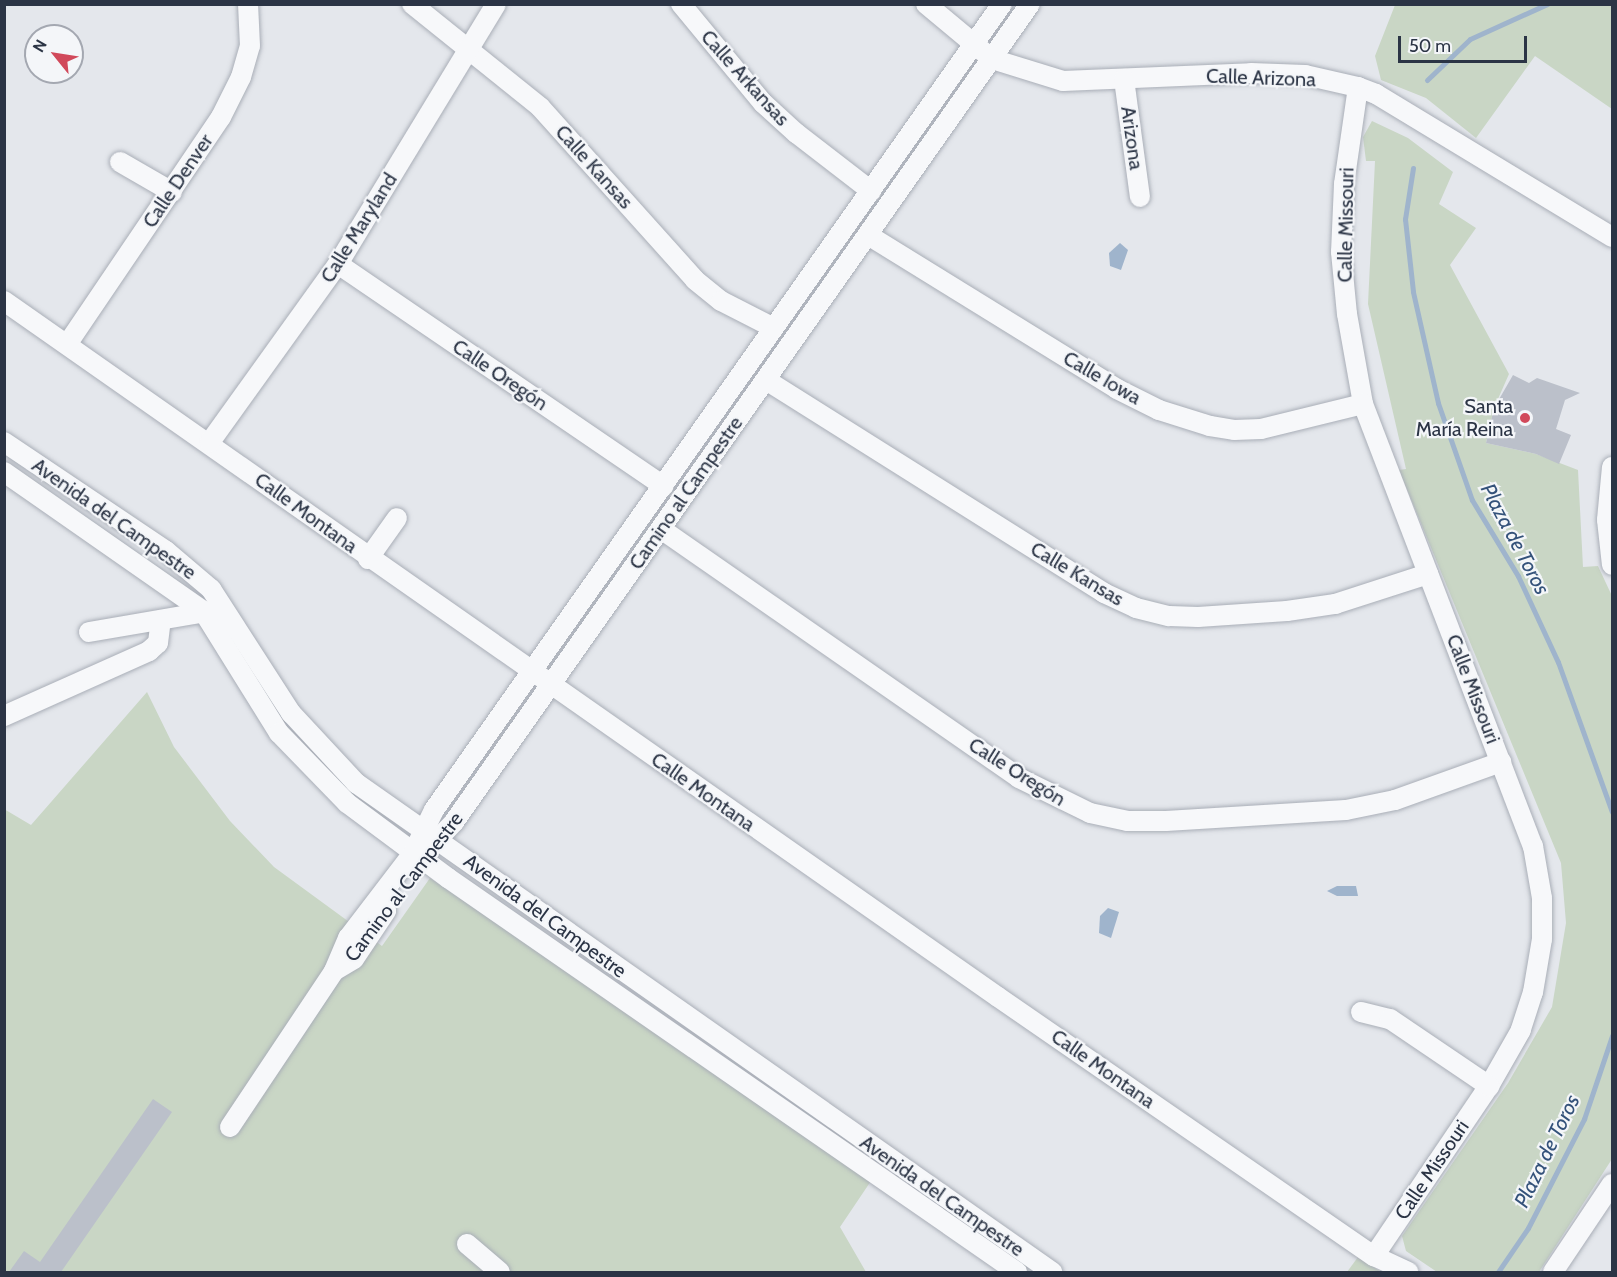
<!DOCTYPE html>
<html>
<head>
<meta charset="utf-8">
<style>
	body { margin:0 }
	#map { position:relative; width:1617px; height:1277px; overflow:hidden; background:#e4e7ec; font-family:Cabin,sans-serif }
	div>[style] { position:absolute }
	.green>* { inset:0; background:#c9d6c5 }
	.water>* { inset:0; background:#9fb4cc }
	.stream>* { height:5px; margin:-2.5px; padding:0 2.5px; transform-origin:2.5px; border-radius:2.5px; background:#9fb4cc }
	.building>* { inset:0; background:#bbc0ca }
	.roads { filter:drop-shadow(0 0 2px #a9aeb7) drop-shadow(0 0 2px #a9aeb7) }
	.minor>* { height:20px; margin:-10px; padding:0 10px; transform-origin:10px; border-radius:10px; background:#f7f8fa }
	.dots>* { width:16px; height:16px; translate:-50% -50%; box-sizing:border-box; border:3px solid #f4f6f9; border-radius:50% }
	span { translate:-50% -50%; white-space:nowrap; text-align:center; line-height:1.15; -webkit-text-stroke:4.5px #f4f6f9; paint-order:stroke }
	.street-label { font-size:20px; color:#2b3445 }
	.poi-label { font-size:20px; color:#2b3445 }
	.right { translate:-100% -50%; text-align:right }
	.water-label { font-size:21px; color:#34527a; font-style:italic }
	.frame { position:absolute; inset:0; border:6px solid #2b3445; pointer-events:none }
	.north { position:absolute; left:24px; top:24px; width:60px; height:60px; box-sizing:border-box; background:#f4f6f9; border:2px solid #a4a8b1; border-radius:50%; rotate:300deg; font-size:16px; font-weight:700; line-height:24px; text-align:center; color:#2b3445 }
	.north::after { content:''; display:block; margin:auto; width:21px; height:27px; background:#d1495b; clip-path:polygon(50% 0,100% 100%,50% 72%,0 100%) }
	.scale { position:absolute; left:1398px; top:36px; width:129px; height:27px; box-sizing:border-box; border:3px solid #2b3445; border-top:0; padding-left:8px; font-size:18px; line-height:21px; white-space:nowrap; color:#2b3445; -webkit-text-stroke:4px #f4f6f9; paint-order:stroke }
</style>
</head>
<body>
<div id="map">
	<div class="green">
		<i style="clip-path:polygon(1395px 5px,1612px 5px,1612px 109px,1535px 56px,1476px 138px,1426px 98px,1381px 80px,1375px 56px)"></i>
		<i style="clip-path:polygon(1372px 121px,1408px 138px,1453px 172px,1439px 204px,1476px 228px,1450px 265px,1509px 374px,1494px 408px,1486px 443px,1536px 454px,1578px 470px,1583px 567px,1598px 566px,1612px 596px,1612px 1159px,1539px 1272px,1437px 1272px,1406px 1251px,1402px 1236px,1508px 1083px,1552px 1007px,1566px 923px,1561px 863px,1399px 470px,1406px 469px,1368px 304px,1375px 161px,1366px 161px,1363px 137px)"></i>
		<i style="clip-path:polygon(147px 692px,174px 747px,230px 821px,274px 867px,382px 946px,430px 878px,873px 1178px,840px 1227px,866px 1272px,5px 1272px,4px 809px,31px 825px)"></i>
		<i style="clip-path:polygon(1358px 1257px,1381px 1272px,1347px 1272px)"></i>
	</div>
	<div class="water">
		<i style="clip-path:polygon(1120px 243px,1128px 250px,1121px 270px,1110px 266px,1109px 253px)"></i>
		<i style="clip-path:polygon(1337px 886px,1356px 886px,1358px 896px,1337px 896px,1327px 891px)"></i>
		<i style="clip-path:polygon(1108px 908px,1119px 912px,1111px 938px,1099px 933px,1100px 916px)"></i>
	</div>
	<div class="stream">
		<i style="left:1427px;top:80px;width:59px;rotate:-43.6deg"></i>
		<i style="left:1470px;top:39px;width:85px;rotate:-24.4deg"></i>
		<i style="left:1413px;top:168px;width:52px;rotate:98.9deg"></i>
		<i style="left:1405px;top:219px;width:73px;rotate:83.7deg"></i>
		<i style="left:1413px;top:292px;width:114px;rotate:77.3deg"></i>
		<i style="left:1438px;top:403px;width:103px;rotate:70.7deg"></i>
		<i style="left:1472px;top:500px;width:89px;rotate:58.8deg"></i>
		<i style="left:1518px;top:576px;width:95px;rotate:65.1deg"></i>
		<i style="left:1558px;top:662px;width:159px;rotate:70.2deg"></i>
		<i style="left:1498px;top:1272px;width:53px;rotate:-55.7deg"></i>
		<i style="left:1528px;top:1228px;width:123px;rotate:-62.8deg"></i>
		<i style="left:1584px;top:1119px;width:88px;rotate:-71.4deg"></i>
	</div>
	<div class="building">
		<i style="clip-path:polygon(1513px 375px,1529px 383px,1537px 378px,1580px 393px,1565px 400px,1556px 429px,1571px 435px,1559px 464px,1536px 454px,1486px 443px,1494px 408px)"></i>
		<i style="clip-path:polygon(153px 1099px,172px 1112px,61px 1272px,9px 1272px,24px 1251px,40px 1262px)"></i>
	</div>
	<div class="roads">
		<div class="minor">
			<i style="left:412px;top:4px;width:164px;rotate:38.8deg"></i>
			<i style="left:540px;top:107px;width:232px;rotate:48.1deg"></i>
			<i style="left:695px;top:280px;width:33px;rotate:39deg"></i>
			<i style="left:721px;top:301px;width:59px;rotate:27deg"></i>
			<i style="left:681px;top:4px;width:129px;rotate:50.4deg"></i>
			<i style="left:763px;top:103px;width:45px;rotate:42.3deg"></i>
			<i style="left:796px;top:133px;width:95px;rotate:37.7deg"></i>
			<i style="left:926px;top:4px;width:86px;rotate:39.8deg"></i>
			<i style="left:992px;top:59px;width:74px;rotate:17.2deg"></i>
			<i style="left:1063px;top:81px;width:188px;rotate:-2.4deg"></i>
			<i style="left:1251px;top:73px;width:54px;rotate:2.1deg"></i>
			<i style="left:1305px;top:75px;width:54px;rotate:12.8deg"></i>
			<i style="left:1358px;top:87px;width:19px;rotate:21deg"></i>
			<i style="left:1376px;top:94px;width:276px;rotate:31.2deg"></i>
			<i style="left:1124px;top:79px;width:119px;rotate:82.3deg"></i>
			<i style="left:1358px;top:87px;width:98px;rotate:98.2deg"></i>
			<i style="left:1344px;top:184px;width:68px;rotate:92.5deg"></i>
			<i style="left:1341px;top:252px;width:62px;rotate:84.5deg"></i>
			<i style="left:1347px;top:314px;width:91px;rotate:79.9deg"></i>
			<i style="left:1363px;top:404px;width:474px;rotate:69deg"></i>
			<i style="left:1533px;top:846px;width:53px;rotate:80.2deg"></i>
			<i style="left:1542px;top:898px;width:41px;rotate:90deg"></i>
			<i style="left:1542px;top:939px;width:54px;rotate:99.6deg"></i>
			<i style="left:1533px;top:992px;width:40px;rotate:108deg"></i>
			<i style="left:1521px;top:1030px;width:64px;rotate:119.7deg"></i>
			<i style="left:1489px;top:1086px;width:205px;rotate:124.1deg"></i>
			<i style="left:120px;top:162px;width:60px;rotate:30deg"></i>
			<i style="left:868px;top:235px;width:293px;rotate:31.7deg"></i>
			<i style="left:1117px;top:389px;width:47px;rotate:26.6deg"></i>
			<i style="left:1159px;top:410px;width:53px;rotate:17.4deg"></i>
			<i style="left:1210px;top:426px;width:24px;rotate:9deg"></i>
			<i style="left:1234px;top:430px;width:27px;rotate:-2deg"></i>
			<i style="left:1261px;top:429px;width:105px;rotate:-13.8deg"></i>
			<i style="left:338px;top:264px;width:394px;rotate:34.3deg"></i>
			<i style="left:4px;top:301px;width:1213px;rotate:35deg"></i>
			<i style="left:998px;top:997px;width:457px;rotate:34.6deg"></i>
			<i style="left:1374px;top:1256px;width:38px;rotate:25deg"></i>
			<i style="left:68px;top:343px;width:273px;rotate:-55.9deg"></i>
			<i style="left:221px;top:117px;width:45px;rotate:-63.4deg"></i>
			<i style="left:241px;top:77px;width:32px;rotate:-74deg"></i>
			<i style="left:250px;top:46px;width:42px;rotate:-92.7deg"></i>
			<i style="left:766px;top:380px;width:400px;rotate:32.2deg"></i>
			<i style="left:1104px;top:593px;width:35px;rotate:25deg"></i>
			<i style="left:1136px;top:608px;width:34px;rotate:14deg"></i>
			<i style="left:1169px;top:616px;width:29px;rotate:2deg"></i>
			<i style="left:1198px;top:617px;width:89px;rotate:-3.9deg"></i>
			<i style="left:1287px;top:611px;width:49px;rotate:-8.3deg"></i>
			<i style="left:1335px;top:604px;width:98px;rotate:-17.9deg"></i>
			<i style="left:4px;top:442px;width:195px;rotate:33.9deg"></i>
			<i style="left:166px;top:551px;width:59px;rotate:40.2deg"></i>
			<i style="left:211px;top:589px;width:148px;rotate:57.2deg"></i>
			<i style="left:291px;top:713px;width:96px;rotate:47.1deg"></i>
			<i style="left:356px;top:783px;width:851px;rotate:35.09deg"></i>
			<i style="left:210px;top:442px;width:219px;rotate:-54.3deg"></i>
			<i style="left:338px;top:264px;width:304px;rotate:-58.7deg"></i>
			<i style="left:1612px;top:467px;width:53px;rotate:95.4deg"></i>
			<i style="left:1607px;top:520px;width:45px;rotate:83.7deg"></i>
			<i style="left:4px;top:472px;width:243px;rotate:34.9deg"></i>
			<i style="left:203px;top:611px;width:144px;rotate:58.1deg"></i>
			<i style="left:279px;top:733px;width:98px;rotate:45.8deg"></i>
			<i style="left:347px;top:803px;width:126px;rotate:36.6deg"></i>
			<i style="left:448px;top:878px;width:692px;rotate:34.7deg"></i>
			<i style="left:661px;top:529px;width:436px;rotate:34.8deg"></i>
			<i style="left:1019px;top:778px;width:79px;rotate:26.2deg"></i>
			<i style="left:1090px;top:813px;width:38px;rotate:12deg"></i>
			<i style="left:1127px;top:821px;width:39px"></i>
			<i style="left:1166px;top:821px;width:180px;rotate:-3.5deg"></i>
			<i style="left:1346px;top:810px;width:50px;rotate:-11.5deg"></i>
			<i style="left:1395px;top:800px;width:113px;rotate:-19.7deg"></i>
			<i style="left:368px;top:559px;width:50px;rotate:-54.7deg"></i>
			<i style="left:89px;top:632px;width:125px;rotate:-9.7deg"></i>
			<i style="left:4px;top:716px;width:159px;rotate:-24.1deg"></i>
			<i style="left:149px;top:651px;width:12px;rotate:-42deg"></i>
			<i style="left:158px;top:643px;width:23px;rotate:-83deg"></i>
			<i style="left:430px;top:847px;width:35px;rotate:-46deg"></i>
			<i style="left:454px;top:822px;width:1000px;rotate:-54.85deg"></i>
			<i style="left:334px;top:971px;width:23px;rotate:-31deg"></i>
			<i style="left:354px;top:959px;width:58px;rotate:-56.3deg"></i>
			<i style="left:1361px;top:1012px;width:30px;rotate:14deg"></i>
			<i style="left:1390px;top:1019px;width:120px;rotate:34.1deg"></i>
			<i style="left:230px;top:1127px;width:187px;rotate:-56.3deg"></i>
			<i style="left:334px;top:971px;width:36px;rotate:-67deg"></i>
			<i style="left:348px;top:938px;width:107px;rotate:-52.6deg"></i>
			<i style="left:413px;top:853px;width:48px;rotate:-64deg"></i>
			<i style="left:434px;top:810px;width:986px;rotate:-54.83deg"></i>
			<i style="left:467px;top:1244px;width:43px;rotate:40.3deg"></i>
			<i style="left:1553px;top:1272px;width:106px;rotate:-56.2deg"></i>
		</div>
	</div>
	<div class="dots">
		<i style="left:1525px;top:418px;background:#d1495b"></i>
	</div>
	<div class="street-label">
		<span style="left:745px;top:78px;rotate:48deg">Calle Arkansas</span>
		<span style="left:1261px;top:78px;rotate:2deg">Calle Arizona</span>
		<span style="left:1132px;top:138px;rotate:82deg">Arizona</span>
		<span style="left:594px;top:167px;rotate:48deg">Calle Kansas</span>
		<span style="left:178px;top:181px;rotate:-56deg">Calle Denver</span>
		<span style="left:1346px;top:225px;rotate:-89deg">Calle Missouri</span>
		<span style="left:359px;top:228px;rotate:-58deg">Calle Maryland</span>
		<span style="left:500px;top:375px;rotate:34deg">Calle Oregón</span>
		<span style="left:1102px;top:378px;rotate:30deg">Calle Iowa</span>
		<span style="left:686px;top:493px;rotate:-55deg">Camino al Campestre</span>
		<span style="left:306px;top:513px;rotate:36deg">Calle Montana</span>
		<span style="left:114px;top:519px;rotate:35deg">Avenida del Campestre</span>
		<span style="left:1077px;top:574px;rotate:31deg">Calle Kansas</span>
		<span style="left:1473px;top:689px;rotate:69deg">Calle Missouri</span>
		<span style="left:1017px;top:772px;rotate:32deg">Calle Oregón</span>
		<span style="left:703px;top:792px;rotate:35deg">Calle Montana</span>
		<span style="left:404px;top:887px;rotate:-53deg">Camino al Campestre</span>
		<span style="left:545px;top:916px;rotate:36deg">Avenida del Campestre</span>
		<span style="left:1103px;top:1069px;rotate:35deg">Calle Montana</span>
		<span style="left:1432px;top:1170px;rotate:-56deg">Calle Missouri</span>
		<span style="left:942px;top:1196px;rotate:35deg">Avenida del Campestre</span>
	</div>
	<div class="poi-label">
		<span class="right" style="left:1513px;top:418px">Santa<br>María Reina</span>
	</div>
	<div class="water-label">
		<span style="left:1515px;top:539px;rotate:62deg">Plaza de Toros</span>
		<span style="left:1547px;top:1151px;rotate:-64deg">Plaza de Toros</span>
	</div>
	<div class="frame"></div>
	<div class="north">N</div>
	<div class="scale">50 m</div>
</div>
</body>
</html>
